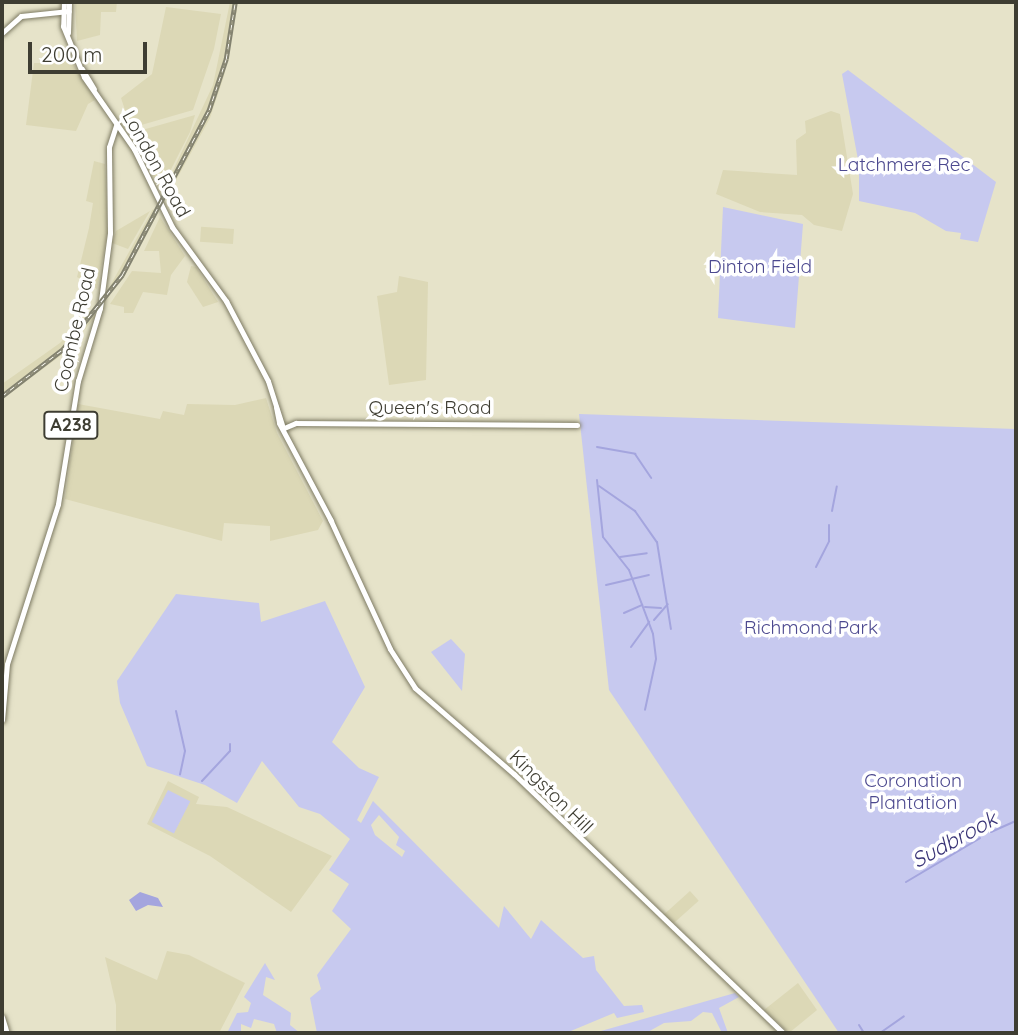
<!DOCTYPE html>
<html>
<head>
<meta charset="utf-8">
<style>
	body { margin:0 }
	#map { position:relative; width:1018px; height:1035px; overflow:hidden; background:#e6e3c9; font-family:Quicksand,sans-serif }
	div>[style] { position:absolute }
	.built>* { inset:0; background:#dcd8b6; transform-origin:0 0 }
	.green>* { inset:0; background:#c7c9ef; transform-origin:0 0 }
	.water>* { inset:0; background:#a4a5de }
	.stream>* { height:2px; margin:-1px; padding:0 1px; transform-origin:1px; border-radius:1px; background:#a4a5de }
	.roads { filter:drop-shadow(0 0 2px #7e7b64) drop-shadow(0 0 2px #7e7b64) }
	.major>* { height:5px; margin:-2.5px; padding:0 2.5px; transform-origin:2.5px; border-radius:2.5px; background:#fff }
	.rail>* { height:4.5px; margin-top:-2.25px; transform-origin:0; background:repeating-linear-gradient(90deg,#fff 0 5px,#838270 0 10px); box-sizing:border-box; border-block:2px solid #838270 }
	span { translate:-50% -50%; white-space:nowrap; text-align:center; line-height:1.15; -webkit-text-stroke:7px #fff; paint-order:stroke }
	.shield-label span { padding:2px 5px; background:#fff; border:2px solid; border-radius:5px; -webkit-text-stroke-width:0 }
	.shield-label { font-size:18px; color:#3e3d32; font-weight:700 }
	.street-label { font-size:19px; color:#3e3d32 }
	.park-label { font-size:19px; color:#4c498f }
	.water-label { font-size:21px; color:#383376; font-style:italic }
	.frame { position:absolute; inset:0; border:4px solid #3e3d32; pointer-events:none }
	.scale { position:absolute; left:28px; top:42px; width:119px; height:32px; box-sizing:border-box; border:4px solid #3e3d32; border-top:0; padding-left:9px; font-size:21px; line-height:24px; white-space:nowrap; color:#3e3d32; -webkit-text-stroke:5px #fff; paint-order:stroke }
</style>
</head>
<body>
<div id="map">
	<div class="built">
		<i style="clip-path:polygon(75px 2px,117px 2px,116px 12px,101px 12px,100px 35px,77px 41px)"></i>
		<i style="clip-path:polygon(230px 2px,237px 2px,237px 10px,224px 76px,210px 118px,168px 195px,163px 192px,213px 85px)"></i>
		<i style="clip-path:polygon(166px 7px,221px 14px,214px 49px,193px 110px,131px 128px,121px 98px,152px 74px)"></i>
		<i style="clip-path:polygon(68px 55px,95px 100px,88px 104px,76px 131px,26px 125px,34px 63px,55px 63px)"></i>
		<i style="clip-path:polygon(831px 111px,840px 114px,853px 194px,842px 231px,814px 225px,802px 215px,760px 212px,716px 194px,723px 170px,797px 175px,796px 140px,806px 133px,805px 121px)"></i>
		<i style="clip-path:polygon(195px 115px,190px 132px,160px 191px,135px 132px)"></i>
		<i style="clip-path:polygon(94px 161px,105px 164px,108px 231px,97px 289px,77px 277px,89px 228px,93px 203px,86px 201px)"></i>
		<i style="clip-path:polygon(153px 209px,158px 213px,104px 304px,105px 295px)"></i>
		<i style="clip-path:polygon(150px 211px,128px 249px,112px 243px,116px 231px)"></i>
		<i style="clip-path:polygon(160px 217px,185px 256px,171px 275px,167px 295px,143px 292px,133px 313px,124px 313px,124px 307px,110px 304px,132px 271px,161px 273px,159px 251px,144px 251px)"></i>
		<i style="left:234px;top:229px;width:15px;height:33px;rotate:94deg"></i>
		<i style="clip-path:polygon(191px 266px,196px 267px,218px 302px,203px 307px,187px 282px)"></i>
		<i style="clip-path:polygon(399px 276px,428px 282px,426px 380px,389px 385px,377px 296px,397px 292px)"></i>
		<i style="clip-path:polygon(91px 310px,96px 316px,67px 351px,2px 399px,2px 384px,60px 343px)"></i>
		<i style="clip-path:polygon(266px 398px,277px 433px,323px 521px,318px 530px,270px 541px,270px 526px,224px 523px,222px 541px,65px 499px,78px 404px,160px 419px,163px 411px,184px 415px,187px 404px,235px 405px)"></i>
		<i style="clip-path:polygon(168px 781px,199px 797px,196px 804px,227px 807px,332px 856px,291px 912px,210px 856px,147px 824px)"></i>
		<i style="left:690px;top:891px;width:13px;height:38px;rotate:48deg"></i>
		<i style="clip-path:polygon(167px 951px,189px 955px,245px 983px,219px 1033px,116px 1033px,116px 1005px,105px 957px,157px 980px)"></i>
		<i style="clip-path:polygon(798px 983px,817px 1010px,789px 1033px,764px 1010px)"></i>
	</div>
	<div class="green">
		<i style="clip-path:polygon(848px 70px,996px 182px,978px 242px,960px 239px,961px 233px,946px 231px,915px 213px,859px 201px,859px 165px,842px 74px)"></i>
		<i style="clip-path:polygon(723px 207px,803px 224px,795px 328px,718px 318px)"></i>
		<i style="clip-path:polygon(579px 414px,1016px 429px,1016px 1033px,839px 1033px,609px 690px)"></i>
		<i style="clip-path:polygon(evenodd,176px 594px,259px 603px,261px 622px,325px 601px,365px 687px,332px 742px,359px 768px,379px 777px,357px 820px,361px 823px,373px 801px,499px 928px,504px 906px,531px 939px,541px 920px,583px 958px,594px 956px,596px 970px,624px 1006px,642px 1005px,644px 1012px,617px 1018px,614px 1013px,566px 1033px,317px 1033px,310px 998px,321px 989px,317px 975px,351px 929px,332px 911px,349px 884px,329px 870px,350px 839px,320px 814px,299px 807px,262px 761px,237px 803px,205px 785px,147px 766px,120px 703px,117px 681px,176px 594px,379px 815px,399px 837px,396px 845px,405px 851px,402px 857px,375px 835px,371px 825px,379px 815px)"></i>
		<i style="clip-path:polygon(451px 639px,465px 654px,462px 691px,431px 652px)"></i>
		<i style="left:168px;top:790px;width:25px;height:36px;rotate:27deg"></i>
		<i style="clip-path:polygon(265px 963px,275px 980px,266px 977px,263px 995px,291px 1013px,290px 1025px,300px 1033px,277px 1033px,274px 1024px,254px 1019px,251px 1028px,241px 1024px,241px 1033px,227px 1033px,237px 1013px,248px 1012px,251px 1003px,244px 997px)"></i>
		<i style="clip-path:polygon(735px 993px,739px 997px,719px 1008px,728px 1033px,722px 1033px,712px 1013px,703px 1012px,691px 1021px,664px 1023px,646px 1033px,594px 1033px)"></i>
	</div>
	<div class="water">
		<i style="clip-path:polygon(140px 892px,158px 898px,163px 907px,148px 905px,136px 911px,129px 900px)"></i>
	</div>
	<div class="stream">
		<i style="left:597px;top:447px;width:39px;rotate:10deg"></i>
		<i style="left:635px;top:454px;width:29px;rotate:56deg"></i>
		<i style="left:597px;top:480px;width:57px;rotate:84deg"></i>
		<i style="left:603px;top:537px;width:42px;rotate:51.8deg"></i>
		<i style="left:629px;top:570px;width:68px;rotate:69.4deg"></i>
		<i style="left:653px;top:634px;width:25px;rotate:83deg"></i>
		<i style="left:656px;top:659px;width:52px;rotate:102.2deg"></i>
		<i style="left:599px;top:486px;width:44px;rotate:34.8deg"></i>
		<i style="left:635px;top:511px;width:38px;rotate:55deg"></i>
		<i style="left:657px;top:542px;width:88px;rotate:80.9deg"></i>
		<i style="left:832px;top:511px;width:25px;rotate:-79deg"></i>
		<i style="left:620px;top:557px;width:27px;rotate:-8deg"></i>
		<i style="left:816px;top:567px;width:29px;rotate:-63deg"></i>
		<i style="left:829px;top:541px;width:16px;rotate:-90deg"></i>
		<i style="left:606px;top:585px;width:44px;rotate:-13.1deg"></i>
		<i style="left:645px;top:607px;width:16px;rotate:4deg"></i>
		<i style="left:624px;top:613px;width:20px;rotate:-24deg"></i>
		<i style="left:654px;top:620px;width:21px;rotate:-49deg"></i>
		<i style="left:631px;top:647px;width:31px;rotate:-54deg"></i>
		<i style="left:176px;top:711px;width:41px;rotate:77.3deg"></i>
		<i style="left:185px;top:751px;width:24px;rotate:102deg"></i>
		<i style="left:202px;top:781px;width:41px;rotate:-47deg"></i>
		<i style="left:230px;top:751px;width:7px;rotate:-90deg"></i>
		<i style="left:991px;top:832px;width:27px;rotate:-24deg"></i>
		<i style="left:906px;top:882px;width:86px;rotate:-30.7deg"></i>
		<i style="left:859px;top:1025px;width:9px;rotate:58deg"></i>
		<i style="left:880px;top:1033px;width:29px;rotate:-35deg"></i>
	</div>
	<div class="roads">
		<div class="major">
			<i style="left:64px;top:2px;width:24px;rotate:92deg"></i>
			<i style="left:63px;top:26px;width:55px;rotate:67.6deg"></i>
			<i style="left:84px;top:77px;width:88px;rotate:55.2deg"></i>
			<i style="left:134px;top:149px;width:87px;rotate:64deg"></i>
			<i style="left:172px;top:227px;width:92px;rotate:53.9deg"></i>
			<i style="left:226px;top:301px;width:90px;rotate:62.3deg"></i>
			<i style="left:268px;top:381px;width:46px;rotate:72.3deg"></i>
			<i style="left:2px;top:33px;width:25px;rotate:-42deg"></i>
			<i style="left:21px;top:16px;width:48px;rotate:-5.9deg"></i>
			<i style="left:68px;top:33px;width:31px;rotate:-88deg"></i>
			<i style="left:82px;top:69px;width:23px;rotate:59deg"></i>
			<i style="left:276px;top:407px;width:16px;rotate:79deg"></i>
			<i style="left:279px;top:423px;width:111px;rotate:62deg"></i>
			<i style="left:284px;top:428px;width:13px;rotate:-23deg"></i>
			<i style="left:296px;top:423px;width:281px;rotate:0.4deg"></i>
			<i style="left:330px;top:519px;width:143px;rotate:65.2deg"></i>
			<i style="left:390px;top:649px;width:46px;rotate:57.3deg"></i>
			<i style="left:415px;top:688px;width:131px;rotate:41deg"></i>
			<i style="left:514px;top:774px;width:373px;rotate:43.9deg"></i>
			<i style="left:2px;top:720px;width:56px;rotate:-84.9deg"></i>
			<i style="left:7px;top:664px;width:168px;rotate:-72.3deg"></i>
			<i style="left:58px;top:504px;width:125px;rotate:-80.8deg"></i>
			<i style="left:78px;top:381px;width:76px;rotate:-73.2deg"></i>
			<i style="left:100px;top:308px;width:76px;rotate:-82.4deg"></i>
			<i style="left:110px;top:233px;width:86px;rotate:-90.7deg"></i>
			<i style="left:109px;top:147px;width:25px;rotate:-72deg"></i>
			<i style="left:2px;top:1017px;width:17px;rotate:73deg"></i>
		</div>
	</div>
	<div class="rail">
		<i style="left:2px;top:396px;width:77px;rotate:-37.6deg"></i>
		<i style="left:63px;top:349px;width:95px;rotate:-51.4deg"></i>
		<i style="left:122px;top:275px;width:187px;rotate:-62.2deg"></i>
		<i style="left:209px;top:110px;width:54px;rotate:-71.6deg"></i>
		<i style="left:226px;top:59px;width:58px;rotate:-81deg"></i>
	</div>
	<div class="shield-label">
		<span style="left:71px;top:425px">A238</span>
	</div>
	<div class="street-label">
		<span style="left:156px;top:164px;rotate:61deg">London Road</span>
		<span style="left:75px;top:330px;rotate:-77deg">Coombe Road</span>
		<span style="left:430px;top:408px">Queen's Road</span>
		<span style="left:551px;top:792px;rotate:45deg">Kingston Hill</span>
	</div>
	<div class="park-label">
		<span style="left:904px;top:165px">Latchmere Rec</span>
		<span style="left:760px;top:267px">Dinton Field</span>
		<span style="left:811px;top:628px">Richmond Park</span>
		<span style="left:913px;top:792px">Coronation<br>Plantation</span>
	</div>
	<div class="water-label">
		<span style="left:954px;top:839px;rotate:-29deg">Sudbrook</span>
	</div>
	<div class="frame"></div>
	<div class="scale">200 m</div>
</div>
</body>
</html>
